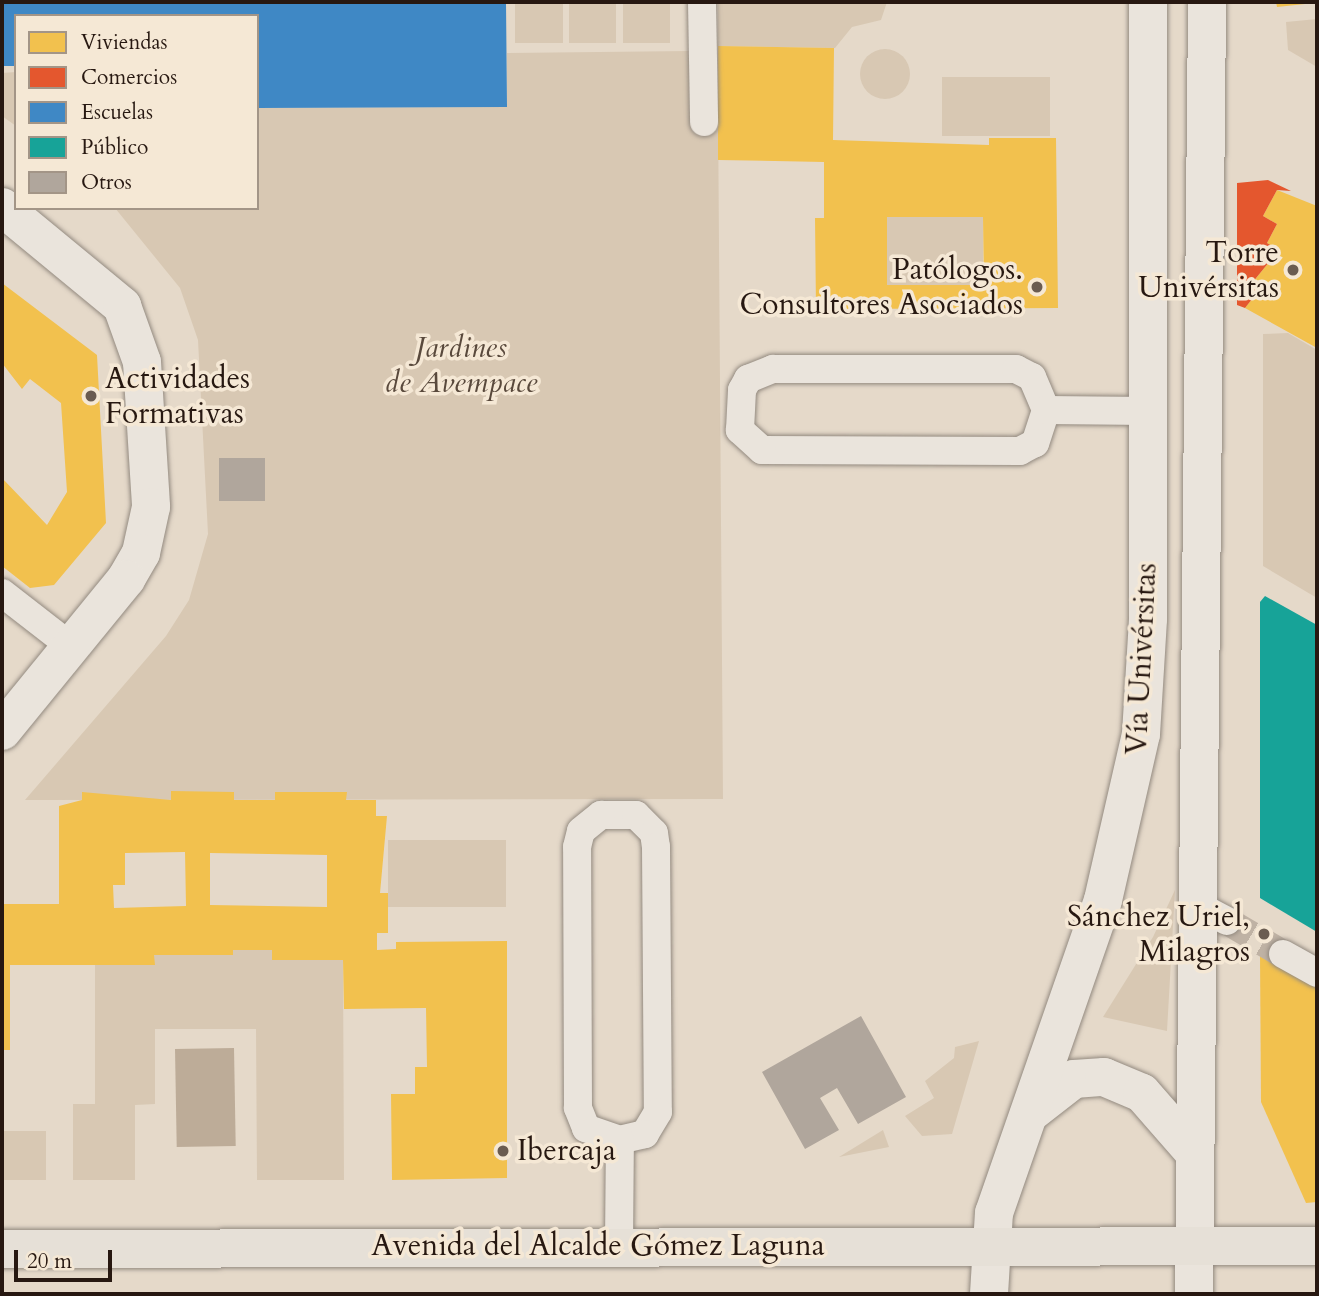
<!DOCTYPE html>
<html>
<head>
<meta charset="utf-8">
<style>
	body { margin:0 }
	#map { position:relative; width:1319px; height:1296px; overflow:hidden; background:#e5d9c9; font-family:Cardo,serif }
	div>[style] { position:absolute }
	.green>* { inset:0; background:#d8c8b3; transform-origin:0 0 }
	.round { border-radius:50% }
	.water>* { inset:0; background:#bdac98; transform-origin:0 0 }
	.homes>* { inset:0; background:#f2c14e }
	.shops>* { inset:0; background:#e4572e }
	.schools>* { inset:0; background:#3f88c5 }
	.public>* { inset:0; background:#17a398 }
	.building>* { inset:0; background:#b0a69c; transform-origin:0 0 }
	.street-tunnel>* { height:28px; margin-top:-14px; transform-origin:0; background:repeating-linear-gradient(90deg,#bfb2a4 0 28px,transparent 0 42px) }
	.roads { filter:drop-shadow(0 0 2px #938a80) drop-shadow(0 0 2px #938a80) }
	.street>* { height:28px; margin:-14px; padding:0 14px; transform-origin:14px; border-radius:14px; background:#eae4dc }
	.secondary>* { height:38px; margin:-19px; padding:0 19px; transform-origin:19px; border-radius:19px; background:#eae4dc }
	.primary>* { height:38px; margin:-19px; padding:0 19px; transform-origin:19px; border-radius:19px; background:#e6e0d7 }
	.dots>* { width:19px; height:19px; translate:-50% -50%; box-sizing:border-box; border:4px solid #f5e8d5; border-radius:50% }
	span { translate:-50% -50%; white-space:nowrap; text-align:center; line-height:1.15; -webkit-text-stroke:7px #f5e8d5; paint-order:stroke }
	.poi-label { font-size:30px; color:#271811 }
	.right { translate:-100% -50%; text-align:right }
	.left { translate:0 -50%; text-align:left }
	.park-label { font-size:30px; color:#59493c; font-style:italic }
	.street-label { font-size:30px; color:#271811 }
	.frame { position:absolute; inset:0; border:4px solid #271811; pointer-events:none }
	.legend { position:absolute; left:14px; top:14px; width:245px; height:196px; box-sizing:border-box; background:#f5e8d5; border:2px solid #a39587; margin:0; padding:9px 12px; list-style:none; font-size:21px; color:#271811 }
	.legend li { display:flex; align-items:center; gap:14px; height:35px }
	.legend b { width:35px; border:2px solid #a39587 }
	.scale { position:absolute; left:14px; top:1250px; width:98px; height:32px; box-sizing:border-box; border:4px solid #271811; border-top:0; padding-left:9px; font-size:21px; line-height:24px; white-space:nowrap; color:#271811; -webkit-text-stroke:5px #f5e8d5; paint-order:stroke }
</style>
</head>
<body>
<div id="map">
	<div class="green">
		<i style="left:515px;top:2px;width:48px;height:41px"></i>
		<i style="left:569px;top:2px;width:47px;height:41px"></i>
		<i style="left:623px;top:2px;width:47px;height:41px"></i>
		<i style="clip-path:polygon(718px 2px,887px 2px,881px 20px,852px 27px,835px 48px,718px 46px)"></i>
		<i style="clip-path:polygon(1317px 19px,1317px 67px,1288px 50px,1286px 22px)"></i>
		<i class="round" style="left:860px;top:49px;width:50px;height:50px"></i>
		<i style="clip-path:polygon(690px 51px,691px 105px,718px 105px,723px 799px,25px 800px,166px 636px,189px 600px,208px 534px,198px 340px,180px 288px,115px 208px,257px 208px,257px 108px,507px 107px,507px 53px)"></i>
		<i style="clip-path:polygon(16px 72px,16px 126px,2px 116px,2px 73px)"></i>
		<i style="left:942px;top:77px;width:108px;height:59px"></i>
		<i style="left:887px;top:217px;width:96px;height:68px"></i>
		<i style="clip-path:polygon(1288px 333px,1317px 350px,1317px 598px,1263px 566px,1263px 334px)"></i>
		<i style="left:506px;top:840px;width:67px;height:118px;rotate:90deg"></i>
		<i style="clip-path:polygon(1175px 890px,1167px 1031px,1103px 1017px,1153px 937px)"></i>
		<i style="clip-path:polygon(233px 950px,272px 950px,272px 960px,343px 960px,344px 1180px,257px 1180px,256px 1029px,155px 1029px,155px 1104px,135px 1105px,135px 1180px,73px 1180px,73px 1104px,95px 1104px,95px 965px,154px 965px,154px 955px,233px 955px)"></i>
		<i style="clip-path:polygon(979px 1041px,952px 1134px,922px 1136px,905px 1116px,934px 1098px,925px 1081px,954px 1058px,955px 1047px)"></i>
		<i style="clip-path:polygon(883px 1130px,889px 1147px,839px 1157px)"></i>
		<i style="left:46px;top:1131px;width:49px;height:44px;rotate:90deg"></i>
	</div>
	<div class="water">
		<i style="left:234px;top:1048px;width:98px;height:59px;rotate:89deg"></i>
	</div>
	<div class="homes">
		<i style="clip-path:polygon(1276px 2px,1305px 2px,1305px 4px,1277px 7px)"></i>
		<i style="clip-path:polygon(evenodd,718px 46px,834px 48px,833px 140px,989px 145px,989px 138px,1056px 138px,1058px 308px,816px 309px,815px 218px,824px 218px,824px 162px,718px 160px,718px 46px,887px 217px,983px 217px,984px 285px,887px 285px,887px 217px)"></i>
		<i style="clip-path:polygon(1277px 190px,1317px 206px,1317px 348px,1245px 308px,1260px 289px,1252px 283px,1279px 250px,1267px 243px,1277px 224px,1263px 216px)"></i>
		<i style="clip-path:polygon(2px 283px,97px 355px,106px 523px,54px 585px,30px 588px,2px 566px,2px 478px,47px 525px,67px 492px,61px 403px,30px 379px,22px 389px,2px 363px)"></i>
		<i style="clip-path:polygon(evenodd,171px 791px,234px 792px,234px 800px,275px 800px,275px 792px,347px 792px,346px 800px,376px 800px,376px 816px,387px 816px,380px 893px,388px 893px,388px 933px,377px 933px,377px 950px,396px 949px,396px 942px,507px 941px,507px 1178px,392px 1180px,391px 1094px,415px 1094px,415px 1067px,427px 1067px,426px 1008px,344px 1009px,343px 960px,272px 960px,272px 950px,233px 950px,233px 955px,154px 955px,155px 965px,10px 965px,10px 1050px,2px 1050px,2px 904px,59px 904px,59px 806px,82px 800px,82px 792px,171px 800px,171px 791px,185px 852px,186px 906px,114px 908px,113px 885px,125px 885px,125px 853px,185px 852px,171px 791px,210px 853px,327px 855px,327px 907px,210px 905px,210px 853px)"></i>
		<i style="clip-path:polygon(1260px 954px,1317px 988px,1317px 1202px,1306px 1203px,1261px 1102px)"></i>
	</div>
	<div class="shops">
		<i style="clip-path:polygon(1268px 180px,1291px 191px,1277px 190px,1263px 216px,1277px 224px,1267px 243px,1279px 250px,1252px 283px,1260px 289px,1245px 308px,1237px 305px,1237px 183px)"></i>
	</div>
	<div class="schools">
		<i style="clip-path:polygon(2px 2px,506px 2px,507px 107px,257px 108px,257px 16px,16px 16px,16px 66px,2px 66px)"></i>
	</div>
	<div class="public">
		<i style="clip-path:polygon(1265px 596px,1317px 625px,1317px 932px,1260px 898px,1260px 602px)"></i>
	</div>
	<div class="building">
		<i style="left:219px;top:458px;width:46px;height:43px"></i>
		<i style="clip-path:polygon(861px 1016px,906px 1097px,858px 1124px,837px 1088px,820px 1098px,839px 1130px,805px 1149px,762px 1072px)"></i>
	</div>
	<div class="street-tunnel">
		<i style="left:1227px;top:921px;width:65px;rotate:30.5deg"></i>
	</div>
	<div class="roads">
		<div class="street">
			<i style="left:702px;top:2px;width:120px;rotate:89deg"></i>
			<i style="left:773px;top:369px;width:243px"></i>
			<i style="left:1016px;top:369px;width:18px;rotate:27deg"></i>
			<i style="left:1032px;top:377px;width:36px;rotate:67deg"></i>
			<i style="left:1046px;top:410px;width:35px;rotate:108deg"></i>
			<i style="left:1035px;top:443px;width:17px;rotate:152deg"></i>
			<i style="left:1020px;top:451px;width:258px;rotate:-179.8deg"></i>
			<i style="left:762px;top:450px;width:30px;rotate:-138deg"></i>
			<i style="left:740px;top:430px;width:40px;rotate:-87.1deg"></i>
			<i style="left:742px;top:390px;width:13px;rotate:-61deg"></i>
			<i style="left:748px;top:379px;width:27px;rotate:-22deg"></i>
			<i style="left:1046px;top:410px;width:103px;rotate:0.6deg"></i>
			<i style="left:2px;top:593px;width:90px;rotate:37.8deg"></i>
			<i style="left:601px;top:815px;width:35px"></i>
			<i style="left:636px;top:815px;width:25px;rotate:45deg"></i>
			<i style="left:654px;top:833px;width:14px;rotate:82deg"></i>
			<i style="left:656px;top:847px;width:265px;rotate:89.6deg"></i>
			<i style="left:658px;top:1112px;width:26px;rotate:121deg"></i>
			<i style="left:645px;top:1134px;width:26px;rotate:167deg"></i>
			<i style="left:620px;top:1140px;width:36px;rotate:-161deg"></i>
			<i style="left:586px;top:1128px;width:22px;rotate:-112deg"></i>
			<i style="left:578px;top:1108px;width:261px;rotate:-90.2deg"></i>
			<i style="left:577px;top:847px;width:16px;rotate:-76deg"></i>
			<i style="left:581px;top:831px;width:26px;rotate:-39deg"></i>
			<i style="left:1195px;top:904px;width:36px;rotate:28deg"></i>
			<i style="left:1283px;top:954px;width:39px;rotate:29deg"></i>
			<i style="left:619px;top:1245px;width:105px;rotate:-89.5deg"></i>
		</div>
		<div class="secondary">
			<i style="left:2px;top:207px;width:156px;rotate:39.5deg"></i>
			<i style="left:122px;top:306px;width:59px;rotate:70.3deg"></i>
			<i style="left:142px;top:362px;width:145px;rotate:86.4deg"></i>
			<i style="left:151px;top:507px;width:47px;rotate:102.3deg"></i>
			<i style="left:141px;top:553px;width:30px;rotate:120deg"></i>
			<i style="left:126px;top:579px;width:196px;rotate:129.2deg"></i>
			<i style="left:1029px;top:1114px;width:57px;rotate:-37.9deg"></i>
			<i style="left:1074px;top:1079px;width:30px;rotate:-4deg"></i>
			<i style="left:1104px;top:1077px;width:41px;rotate:22.8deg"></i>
			<i style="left:1142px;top:1093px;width:74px;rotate:48.8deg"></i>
			<i style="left:989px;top:1294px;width:81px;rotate:-86.5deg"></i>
			<i style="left:994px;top:1213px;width:331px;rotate:-70.8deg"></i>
			<i style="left:1103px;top:900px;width:170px;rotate:-77.1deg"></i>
			<i style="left:1141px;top:734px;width:115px;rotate:-86.5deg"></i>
			<i style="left:1148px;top:619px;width:617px;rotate:-90deg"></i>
			<i style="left:1194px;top:1294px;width:1292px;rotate:-89.42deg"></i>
		</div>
		<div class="primary">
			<i style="left:2px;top:1249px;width:1315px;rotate:-0.13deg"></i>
		</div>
	</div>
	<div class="dots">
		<i style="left:1293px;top:270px;background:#6a5c51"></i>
		<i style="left:1037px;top:287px;background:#6a5c51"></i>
		<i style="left:91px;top:396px;background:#6a5c51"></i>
		<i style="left:1264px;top:934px;background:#6a5c51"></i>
		<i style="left:503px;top:1151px;background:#6a5c51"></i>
	</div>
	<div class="poi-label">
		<span class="right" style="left:1279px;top:270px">Torre<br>Univérsitas</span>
		<span class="right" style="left:1023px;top:287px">Patólogos.<br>Consultores Asociados</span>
		<span class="left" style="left:105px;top:396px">Actividades<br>Formativas</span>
		<span class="right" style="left:1250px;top:934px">Sánchez Uriel,<br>Milagros</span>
		<span class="left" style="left:517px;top:1151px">Ibercaja</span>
	</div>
	<div class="park-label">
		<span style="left:461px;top:365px">Jardines<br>de Avempace</span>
	</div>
	<div class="street-label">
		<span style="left:1142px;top:659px;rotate:-87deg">Vía Univérsitas</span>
		<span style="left:598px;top:1246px">Avenida del Alcalde Gómez Laguna</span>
	</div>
	<div class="frame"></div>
	<ul class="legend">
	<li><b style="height:19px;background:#f2c14e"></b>Viviendas</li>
	<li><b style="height:19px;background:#e4572e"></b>Comercios</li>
	<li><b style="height:19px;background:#3f88c5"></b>Escuelas</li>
	<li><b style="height:19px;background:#17a398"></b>Público</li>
	<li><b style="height:19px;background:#b0a69c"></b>Otros</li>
	</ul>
	<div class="scale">20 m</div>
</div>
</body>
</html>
